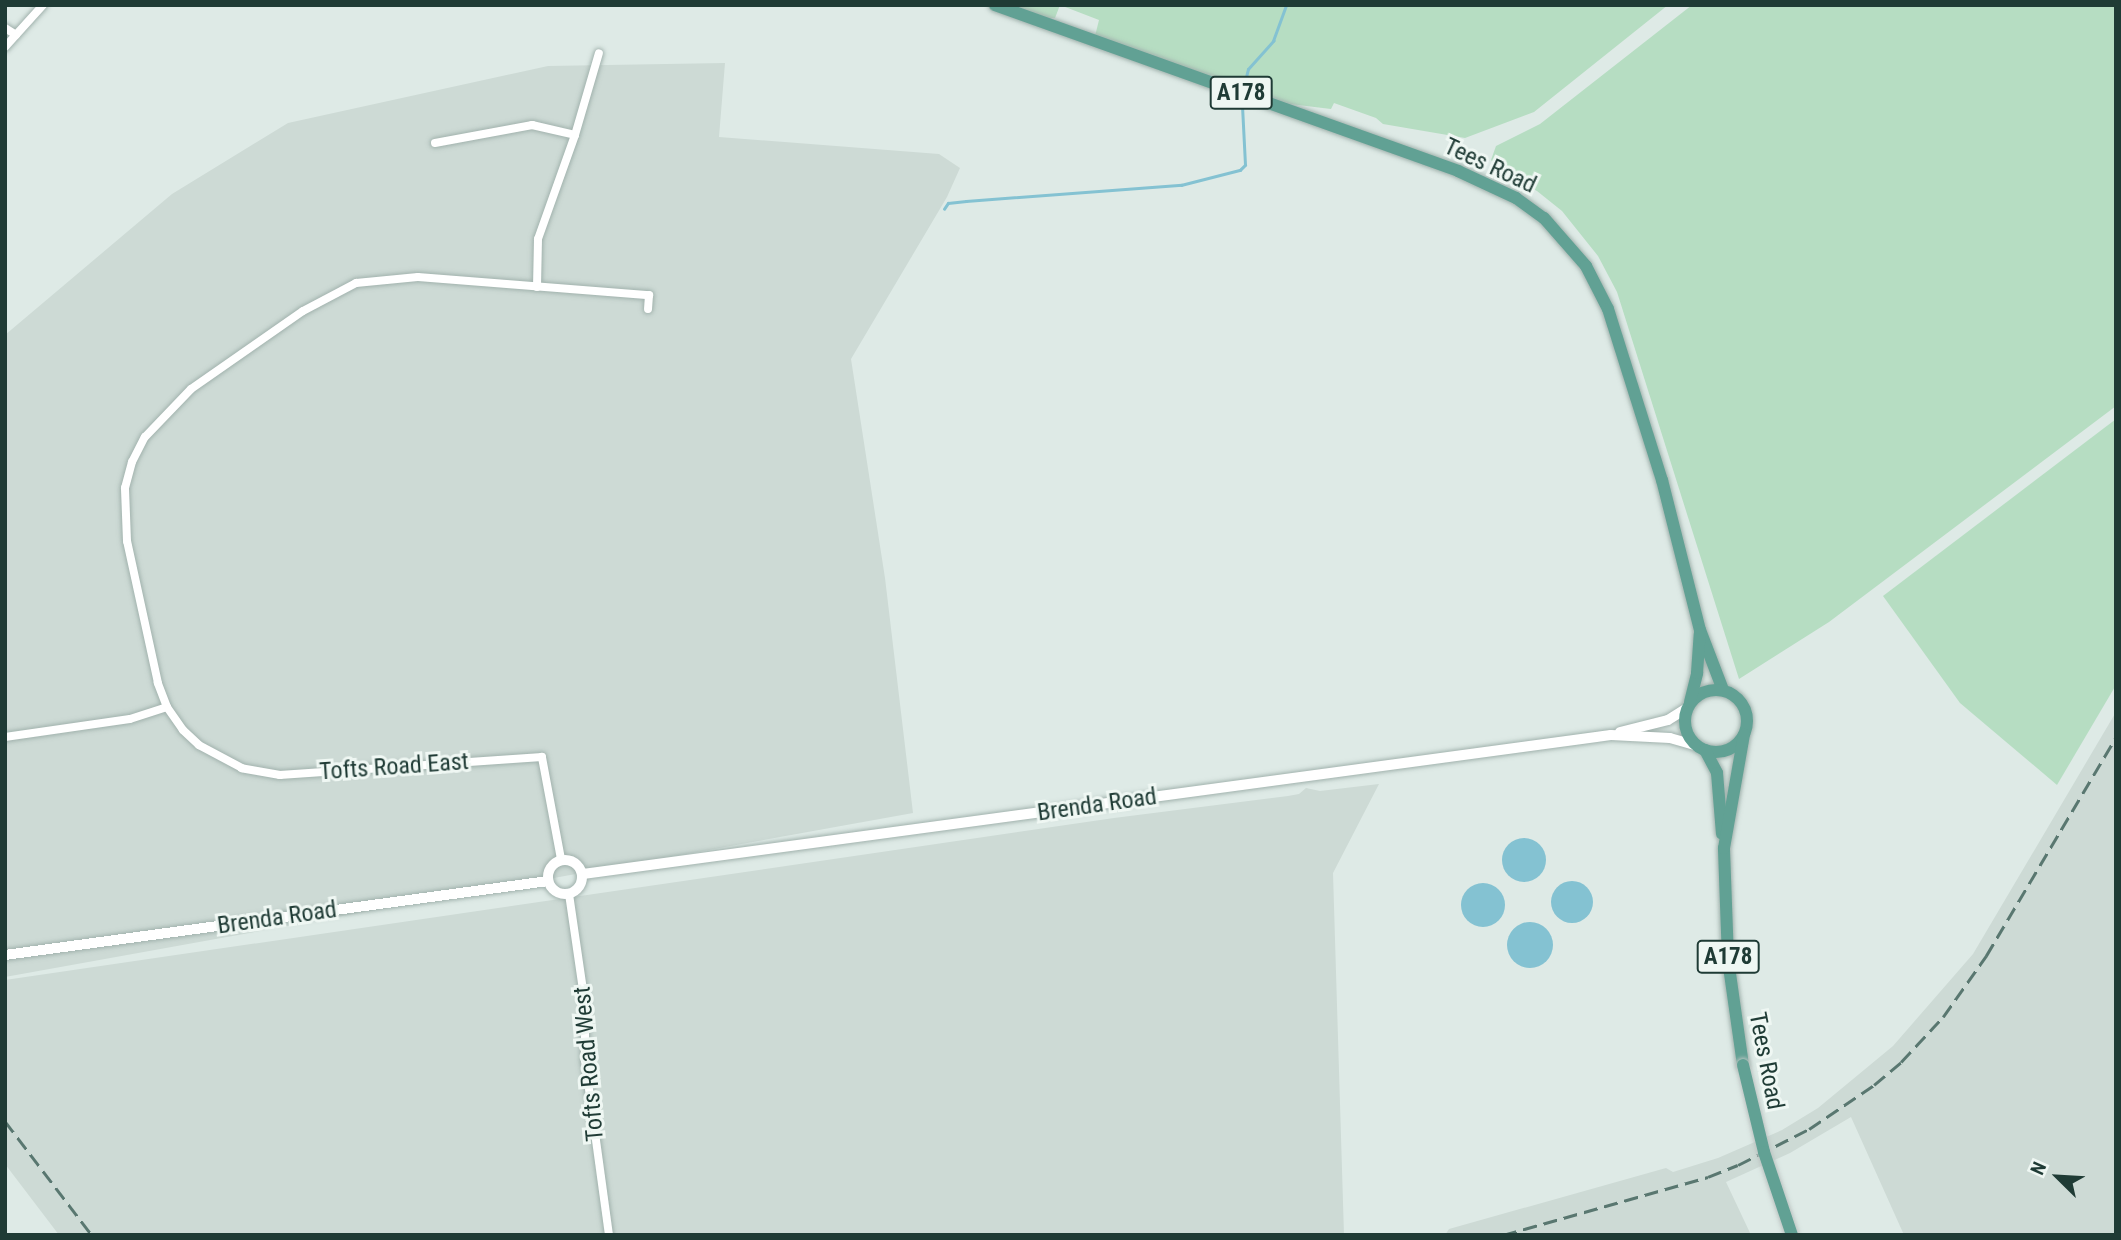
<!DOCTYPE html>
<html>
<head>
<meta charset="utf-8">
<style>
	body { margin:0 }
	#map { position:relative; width:2121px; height:1240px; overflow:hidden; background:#deeae6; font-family:"Roboto Condensed",sans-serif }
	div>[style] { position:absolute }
	.built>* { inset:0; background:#cddad5 }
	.green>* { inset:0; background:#b6ddc2 }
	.water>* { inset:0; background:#84c2d2 }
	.round { border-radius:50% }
	.stream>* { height:2.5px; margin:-1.25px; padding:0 1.25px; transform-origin:1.25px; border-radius:1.25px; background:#84c2d2 }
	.roads { filter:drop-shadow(0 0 2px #a1b2ad) drop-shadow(0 0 2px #a1b2ad) }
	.street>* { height:8px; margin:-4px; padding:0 4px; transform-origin:4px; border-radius:4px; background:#fff }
	.secondary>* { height:10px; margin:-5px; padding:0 5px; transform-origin:5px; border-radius:5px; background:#fff }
	.secondary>.ring { margin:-5px; padding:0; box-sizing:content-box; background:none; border:10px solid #fff; border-radius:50% }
	.primary>* { height:12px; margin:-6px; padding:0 6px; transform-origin:6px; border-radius:6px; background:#61a194 }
	.primary>.ring { margin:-6px; padding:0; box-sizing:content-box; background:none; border:12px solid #61a194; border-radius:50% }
	.rail>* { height:2.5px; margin-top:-1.25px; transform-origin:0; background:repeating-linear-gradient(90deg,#597770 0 14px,transparent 0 21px) }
	.bridges { filter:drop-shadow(0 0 2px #bcc4c2) drop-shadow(0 0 2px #bcc4c2) }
	.primary-bridge>* { height:12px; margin:-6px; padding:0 6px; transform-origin:6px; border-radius:6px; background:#61a194 }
	span { translate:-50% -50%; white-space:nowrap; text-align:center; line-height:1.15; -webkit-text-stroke:6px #eff7f3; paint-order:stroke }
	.shield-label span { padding:2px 5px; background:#eff7f3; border:2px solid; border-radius:5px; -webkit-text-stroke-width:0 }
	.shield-label { font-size:23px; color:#1f3b35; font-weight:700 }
	.street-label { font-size:24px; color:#1f3b35 }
	.frame { position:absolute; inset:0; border:7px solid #1f3b35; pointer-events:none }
	.north { position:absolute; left:2023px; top:1142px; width:70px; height:70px; -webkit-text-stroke:5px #eff7f3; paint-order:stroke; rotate:294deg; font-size:19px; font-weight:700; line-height:28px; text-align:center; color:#1f3b35 }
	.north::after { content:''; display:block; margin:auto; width:24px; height:32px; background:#1f3b35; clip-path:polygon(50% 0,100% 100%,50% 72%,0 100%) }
</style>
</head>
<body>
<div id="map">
	<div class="built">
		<i style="clip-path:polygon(725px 63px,719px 137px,939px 154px,960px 168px,947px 197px,851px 359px,885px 578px,913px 813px,5px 977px,5px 335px,172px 194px,288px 123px,548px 66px)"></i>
		<i style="clip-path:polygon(2116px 712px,2116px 1235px,1904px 1235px,1851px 1117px,1790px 1153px,1726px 1182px,1751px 1235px,1445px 1235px,1449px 1229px,1666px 1168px,1673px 1172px,1718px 1158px,1782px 1130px,1818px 1108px,1893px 1046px,1973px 954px)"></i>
		<i style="clip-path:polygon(1379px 784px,1333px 873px,1344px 1235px,59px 1235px,5px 1164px,5px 980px,1114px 818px,1288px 796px,1299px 794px,1306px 788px,1320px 791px)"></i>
	</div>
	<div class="green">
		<i style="clip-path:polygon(1014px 5px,1668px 5px,1534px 112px,1465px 138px,1383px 124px,1376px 118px,1334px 103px,1331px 109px,1290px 104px,1095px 36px,1099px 20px,1060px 5px,1055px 18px,1048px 18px)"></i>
		<i style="clip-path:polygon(1692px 5px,2116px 5px,2116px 406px,1829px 622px,1739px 679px,1617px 292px,1598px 256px,1562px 211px,1537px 191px,1503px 173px,1491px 160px,1496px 146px,1540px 124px)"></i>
		<i style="clip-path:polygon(2116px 419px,2116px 685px,2057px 785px,1960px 703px,1883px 596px)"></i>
	</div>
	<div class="water">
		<i class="round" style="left:1502px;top:838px;width:44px;height:44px"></i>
		<i class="round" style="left:1551px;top:881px;width:42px;height:42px"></i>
		<i class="round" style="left:1461px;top:883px;width:44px;height:44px"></i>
		<i class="round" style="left:1507px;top:922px;width:46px;height:46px"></i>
	</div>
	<div class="stream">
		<i style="left:1244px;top:85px;width:16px;rotate:-76deg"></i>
		<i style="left:1248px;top:69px;width:38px;rotate:-48deg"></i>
		<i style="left:1273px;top:41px;width:38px;rotate:-70deg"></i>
		<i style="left:944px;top:209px;width:7px;rotate:-56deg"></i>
		<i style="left:948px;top:203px;width:18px;rotate:-6deg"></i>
		<i style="left:966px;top:201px;width:216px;rotate:-4.3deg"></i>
		<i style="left:1181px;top:185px;width:61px;rotate:-14.3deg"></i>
		<i style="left:1240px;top:170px;width:7px;rotate:-45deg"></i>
		<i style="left:1245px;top:165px;width:60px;rotate:-92.9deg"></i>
	</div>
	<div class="roads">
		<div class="street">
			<i style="left:5px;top:28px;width:13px;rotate:32deg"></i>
			<i style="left:5px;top:47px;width:57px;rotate:-47.9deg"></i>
			<i style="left:435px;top:143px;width:99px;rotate:-10.5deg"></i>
			<i style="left:532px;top:125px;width:44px;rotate:13.1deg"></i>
			<i style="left:537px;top:287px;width:48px;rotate:-88.8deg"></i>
			<i style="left:538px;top:239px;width:110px;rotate:-70.4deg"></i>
			<i style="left:575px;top:135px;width:85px;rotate:-73.7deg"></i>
			<i style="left:5px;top:737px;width:126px;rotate:-8.2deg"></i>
			<i style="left:130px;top:719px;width:39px;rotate:-18deg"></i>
			<i style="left:561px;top:859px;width:104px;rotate:-100.6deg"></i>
			<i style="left:542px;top:757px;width:263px;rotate:176.1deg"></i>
			<i style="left:280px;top:775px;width:39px;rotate:-170deg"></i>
			<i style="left:242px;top:768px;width:49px;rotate:-151.9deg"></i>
			<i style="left:199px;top:745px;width:22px;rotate:-137deg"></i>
			<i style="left:183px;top:730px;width:28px;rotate:-125deg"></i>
			<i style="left:167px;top:707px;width:26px;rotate:-111deg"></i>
			<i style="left:158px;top:683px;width:145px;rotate:-102.3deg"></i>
			<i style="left:127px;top:541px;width:53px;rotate:-92.2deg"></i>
			<i style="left:125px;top:488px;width:27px;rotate:-75deg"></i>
			<i style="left:132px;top:462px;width:28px;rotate:-63deg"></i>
			<i style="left:145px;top:437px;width:66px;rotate:-46.2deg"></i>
			<i style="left:191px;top:389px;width:136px;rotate:-34.9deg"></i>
			<i style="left:303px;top:311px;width:60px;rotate:-27.8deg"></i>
			<i style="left:356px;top:283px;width:62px;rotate:-5.5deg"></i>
			<i style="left:418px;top:277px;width:232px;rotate:4.5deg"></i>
			<i style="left:649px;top:295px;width:14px;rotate:94deg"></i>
			<i style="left:569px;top:894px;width:111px;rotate:81.7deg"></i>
			<i style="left:585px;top:1004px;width:56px;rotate:90deg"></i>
			<i style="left:585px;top:1060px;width:177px;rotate:82.2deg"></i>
		</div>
		<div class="secondary">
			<i style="left:1620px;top:732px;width:49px;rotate:-14deg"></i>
			<i style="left:1668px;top:720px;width:22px;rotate:-32deg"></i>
			<i class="ring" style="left:548px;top:860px;width:24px;height:24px"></i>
			<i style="left:583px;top:874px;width:1037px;rotate:-7.7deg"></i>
			<i style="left:1611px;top:735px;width:59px;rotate:2.9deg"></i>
			<i style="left:1670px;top:738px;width:29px;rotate:16deg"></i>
			<i style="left:5px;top:955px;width:548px;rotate:-7.76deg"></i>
		</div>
		<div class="primary">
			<i style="left:995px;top:5px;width:492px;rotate:19.7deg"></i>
			<i style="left:1458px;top:171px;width:64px;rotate:25deg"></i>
			<i style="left:1516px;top:198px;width:34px;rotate:36deg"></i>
			<i style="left:1544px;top:218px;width:64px;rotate:48.8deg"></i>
			<i style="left:1586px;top:266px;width:48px;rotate:62.9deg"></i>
			<i style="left:1608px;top:309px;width:179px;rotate:72.5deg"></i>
			<i style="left:1662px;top:480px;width:155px;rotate:75.8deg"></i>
			<i style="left:1700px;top:630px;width:64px;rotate:69deg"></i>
			<i class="ring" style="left:1685px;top:690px;width:50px;height:50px"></i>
			<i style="left:1690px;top:702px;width:30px;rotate:-76deg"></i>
			<i style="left:1697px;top:673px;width:39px;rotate:-86deg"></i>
			<i style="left:1705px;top:750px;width:26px;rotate:62deg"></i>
			<i style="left:1717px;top:773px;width:61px;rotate:85.3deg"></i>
			<i style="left:1743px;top:1065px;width:107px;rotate:-98.1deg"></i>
			<i style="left:1728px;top:959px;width:111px;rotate:-92.1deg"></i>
			<i style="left:1724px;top:848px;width:115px;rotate:-80deg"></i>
		</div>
	</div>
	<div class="rail">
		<i style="left:5px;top:1121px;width:143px;rotate:52.7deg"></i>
		<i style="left:1503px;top:1235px;width:213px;rotate:-15.8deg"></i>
		<i style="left:1708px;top:1177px;width:32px;rotate:-22deg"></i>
		<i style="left:1738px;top:1165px;width:80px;rotate:-26.9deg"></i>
		<i style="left:1809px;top:1129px;width:78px;rotate:-34.1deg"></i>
		<i style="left:1874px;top:1085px;width:35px;rotate:-40deg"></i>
		<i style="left:1901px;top:1062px;width:62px;rotate:-47deg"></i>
		<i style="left:1943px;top:1017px;width:75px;rotate:-54.8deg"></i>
		<i style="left:1986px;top:956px;width:255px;rotate:-59.3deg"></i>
	</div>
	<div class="bridges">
		<div class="primary-bridge">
			<i style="left:1743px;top:1065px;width:89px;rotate:76.4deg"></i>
			<i style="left:1764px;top:1152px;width:88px;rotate:71.4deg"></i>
		</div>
	</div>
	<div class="shield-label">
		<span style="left:1241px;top:93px">A178</span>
		<span style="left:1728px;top:957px">A178</span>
	</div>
	<div class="street-label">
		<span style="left:1490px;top:166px;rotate:25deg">Tees Road</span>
		<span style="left:394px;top:767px;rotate:-4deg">Tofts Road East</span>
		<span style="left:1097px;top:805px;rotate:-8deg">Brenda Road</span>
		<span style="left:277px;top:918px;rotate:-8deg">Brenda Road</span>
		<span style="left:1766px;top:1061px;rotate:79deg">Tees Road</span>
		<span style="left:589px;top:1064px;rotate:-95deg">Tofts Road West</span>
	</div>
	<div class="frame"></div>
	<div class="north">N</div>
</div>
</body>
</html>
